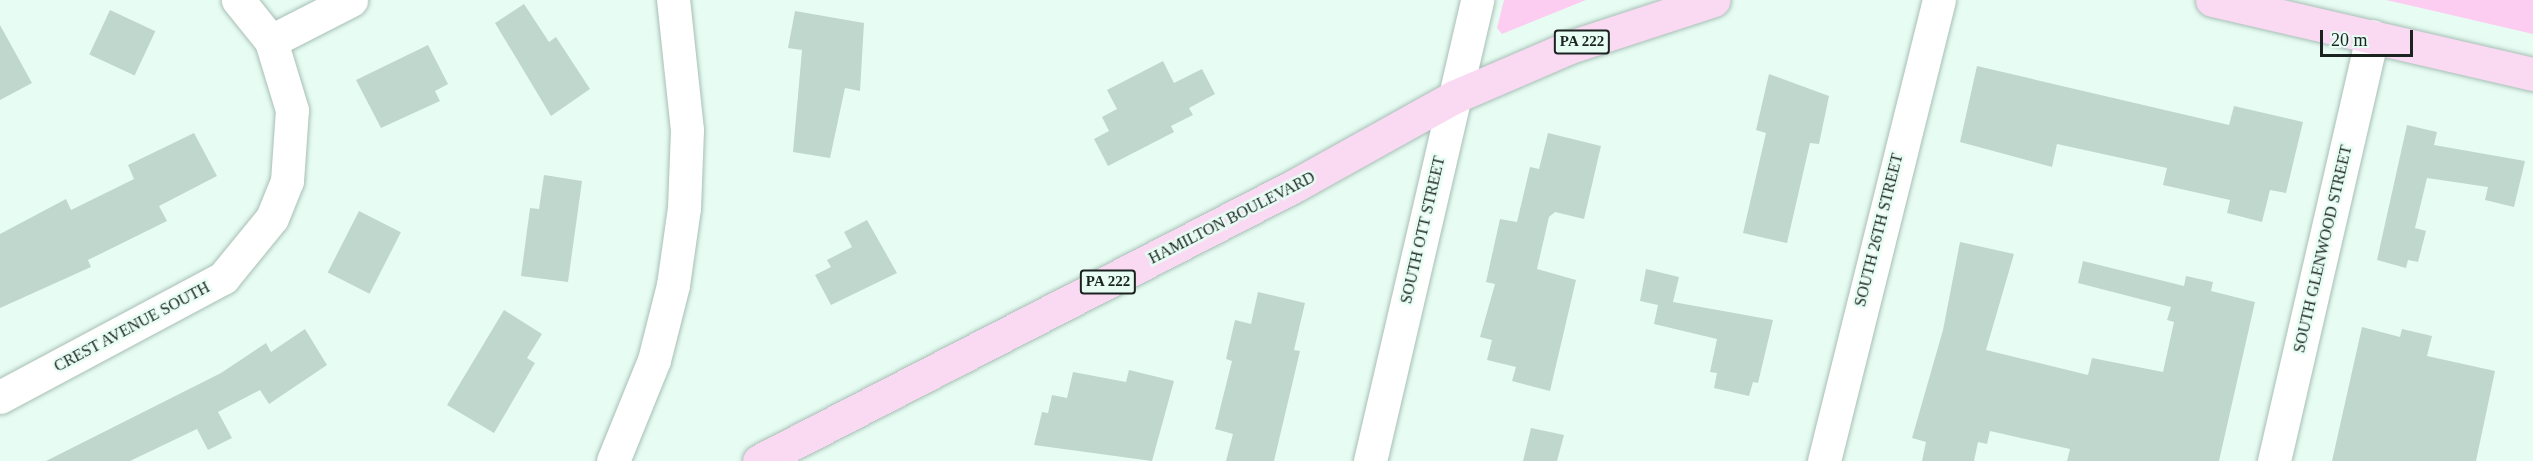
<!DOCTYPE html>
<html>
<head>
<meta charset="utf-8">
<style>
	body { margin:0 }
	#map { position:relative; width:2533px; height:461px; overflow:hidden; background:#e7fdf4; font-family:"Times New Roman",serif }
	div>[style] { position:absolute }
	.green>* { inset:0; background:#fccdf0 }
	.building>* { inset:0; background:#c0d7ce; transform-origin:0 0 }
	.roads { filter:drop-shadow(0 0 2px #a8beb5) drop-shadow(0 0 2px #a8beb5) }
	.minor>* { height:33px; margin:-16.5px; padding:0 16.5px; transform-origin:16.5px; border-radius:16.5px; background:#fff }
	.tertiary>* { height:33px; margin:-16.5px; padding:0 16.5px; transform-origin:16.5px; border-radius:16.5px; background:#fff }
	.primary>* { height:33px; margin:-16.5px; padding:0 16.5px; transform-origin:16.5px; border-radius:16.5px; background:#fad9f2 }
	span { translate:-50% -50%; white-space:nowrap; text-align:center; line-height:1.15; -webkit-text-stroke:5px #e7fdf4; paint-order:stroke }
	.shield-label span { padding:2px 4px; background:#e7fdf4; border:2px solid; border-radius:4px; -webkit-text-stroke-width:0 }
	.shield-label { font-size:15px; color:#1b2320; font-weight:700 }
	.street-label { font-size:16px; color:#1b2320 }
	.scale { position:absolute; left:2320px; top:30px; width:93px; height:27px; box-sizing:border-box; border:3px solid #1b2320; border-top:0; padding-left:8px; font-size:18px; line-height:21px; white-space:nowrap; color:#1b2320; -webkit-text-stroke:4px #e7fdf4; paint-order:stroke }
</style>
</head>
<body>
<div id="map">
	<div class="green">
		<i style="clip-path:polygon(1504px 0,1586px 0,1502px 34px,1497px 28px)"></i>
		<i style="clip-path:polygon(2386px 0,2533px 0,2533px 34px,2434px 11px)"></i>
	</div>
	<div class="building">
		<i style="clip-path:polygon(524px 4px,549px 42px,556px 37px,590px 89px,551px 116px,495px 23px)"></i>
		<i style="left:110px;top:10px;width:50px;height:49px;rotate:25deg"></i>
		<i style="clip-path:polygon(795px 11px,864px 23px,860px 91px,845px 88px,830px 158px,793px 152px,802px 50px,788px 48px)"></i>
		<i style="clip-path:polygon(0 25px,32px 83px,0 100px)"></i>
		<i style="clip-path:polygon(428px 45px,448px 84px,435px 91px,440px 101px,381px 128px,356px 80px)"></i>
		<i style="clip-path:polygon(1163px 61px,1174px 83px,1202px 69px,1215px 94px,1189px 108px,1193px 115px,1171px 126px,1174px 132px,1108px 166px,1094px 139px,1109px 131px,1102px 117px,1117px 109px,1107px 90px)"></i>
		<i style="clip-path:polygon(1977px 66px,2229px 125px,2234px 106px,2303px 122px,2286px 193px,2270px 190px,2262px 222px,2227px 213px,2230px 200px,2163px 185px,2167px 168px,2057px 144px,2052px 167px,1960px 142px)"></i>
		<i style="clip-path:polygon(1769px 74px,1829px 96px,1819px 144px,1810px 143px,1787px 243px,1743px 233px,1766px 133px,1756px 130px)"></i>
		<i style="clip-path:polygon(2407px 125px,2437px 132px,2434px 145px,2525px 161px,2514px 207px,2485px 200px,2488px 187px,2427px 178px,2415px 228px,2426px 231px,2418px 262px,2408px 260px,2406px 268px,2377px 260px)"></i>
		<i style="clip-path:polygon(194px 133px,217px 176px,159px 206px,167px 221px,88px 260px,91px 267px,0 308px,0 234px,66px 199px,71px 210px,134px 179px,128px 165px)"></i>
		<i style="clip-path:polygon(1548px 133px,1601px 146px,1584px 219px,1555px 212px,1549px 217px,1537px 269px,1576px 280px,1550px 391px,1512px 381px,1516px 367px,1487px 360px,1492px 340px,1480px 337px,1495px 284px,1486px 282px,1500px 219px,1517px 222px,1530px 167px,1539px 169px)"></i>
		<i style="clip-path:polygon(544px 175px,582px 181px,568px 282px,521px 276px,530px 208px,539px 209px)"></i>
		<i style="left:359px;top:211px;width:47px;height:69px;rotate:27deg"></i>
		<i style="clip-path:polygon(867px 220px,897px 273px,831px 305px,815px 275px,831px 267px,827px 260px,852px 247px,844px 232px)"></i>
		<i style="clip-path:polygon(1960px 242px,2014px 254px,1986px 350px,2088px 375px,2092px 358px,2163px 372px,2174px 322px,2167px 320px,2171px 307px,2078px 283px,2083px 261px,2184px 286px,2186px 276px,2213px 282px,2211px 291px,2255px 302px,2219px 461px,2067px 461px,2070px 449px,1990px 431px,1987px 444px,1978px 442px,1974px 461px,1922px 461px,1926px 442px,1912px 438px,1943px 330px)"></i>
		<i style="clip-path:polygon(1646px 269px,1679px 277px,1673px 302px,1773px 320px,1758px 383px,1753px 382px,1749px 396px,1714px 388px,1717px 373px,1710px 372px,1717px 339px,1654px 324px,1658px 305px,1640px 301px)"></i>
		<i style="clip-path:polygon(1258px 292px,1305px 303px,1294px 350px,1300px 351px,1274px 461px,1226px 461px,1233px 434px,1215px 429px,1232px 361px,1226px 359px,1235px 320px,1251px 324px)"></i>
		<i style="clip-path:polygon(504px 310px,542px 334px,527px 358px,535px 363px,494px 433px,447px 405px)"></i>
		<i style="clip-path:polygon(2362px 327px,2400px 337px,2402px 329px,2432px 336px,2427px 356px,2495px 371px,2476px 461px,2332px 461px)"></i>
		<i style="clip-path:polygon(305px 329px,327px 365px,269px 404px,260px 390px,218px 412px,232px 438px,208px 450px,197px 429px,130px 461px,46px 461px,221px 373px,266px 343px,271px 352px)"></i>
		<i style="clip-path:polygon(1129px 370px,1174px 381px,1152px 461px,1034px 445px,1042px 412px,1048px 413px,1052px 395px,1067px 398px,1073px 372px,1126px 382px)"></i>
		<i style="clip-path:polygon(1531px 428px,1564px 435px,1557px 461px,1523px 461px)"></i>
	</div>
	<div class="roads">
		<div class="minor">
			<i style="left:271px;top:41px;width:90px;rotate:-27.1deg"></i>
			<i style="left:0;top:397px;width:253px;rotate:-28.1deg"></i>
			<i style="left:223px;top:278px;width:77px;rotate:-50.8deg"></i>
			<i style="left:272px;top:218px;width:40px;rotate:-68deg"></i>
			<i style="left:287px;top:181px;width:71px;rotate:-86deg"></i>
			<i style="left:292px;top:110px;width:72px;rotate:-106.9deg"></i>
			<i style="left:271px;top:41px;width:53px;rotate:-128.8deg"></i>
			<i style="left:613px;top:461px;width:109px;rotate:-67.9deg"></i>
			<i style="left:654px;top:360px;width:77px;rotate:-75.8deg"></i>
			<i style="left:673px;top:285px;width:78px;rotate:-81.9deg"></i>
			<i style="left:684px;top:208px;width:78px;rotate:-87.8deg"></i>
			<i style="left:687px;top:130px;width:131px;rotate:-96.1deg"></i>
			<i style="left:1824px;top:461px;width:475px;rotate:-76deg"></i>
			<i style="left:2274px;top:461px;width:436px;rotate:-77deg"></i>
		</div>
		<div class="tertiary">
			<i style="left:1370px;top:461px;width:473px;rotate:-76.9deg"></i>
		</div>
		<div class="primary">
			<i style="left:2212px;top:0;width:329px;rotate:13deg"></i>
			<i style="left:759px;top:461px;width:604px;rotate:-27.2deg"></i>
			<i style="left:1296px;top:185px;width:181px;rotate:-29.1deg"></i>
			<i style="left:1454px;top:97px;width:126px;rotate:-23.3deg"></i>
			<i style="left:1570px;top:47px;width:151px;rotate:-18.1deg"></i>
		</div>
	</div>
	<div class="shield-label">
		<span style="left:1582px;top:42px">PA 222</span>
		<span style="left:1108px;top:282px">PA 222</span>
	</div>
	<div class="street-label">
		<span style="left:1232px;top:218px;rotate:-27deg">HAMILTON BOULEVARD</span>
		<span style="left:1423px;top:230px;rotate:-77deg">SOUTH OTT STREET</span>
		<span style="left:1879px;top:230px;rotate:-76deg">SOUTH 26TH STREET</span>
		<span style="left:2323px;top:249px;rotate:-77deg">SOUTH GLENWOOD STREET</span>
		<span style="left:132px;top:327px;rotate:-28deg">CREST AVENUE SOUTH</span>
	</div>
	<div class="scale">20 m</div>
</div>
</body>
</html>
